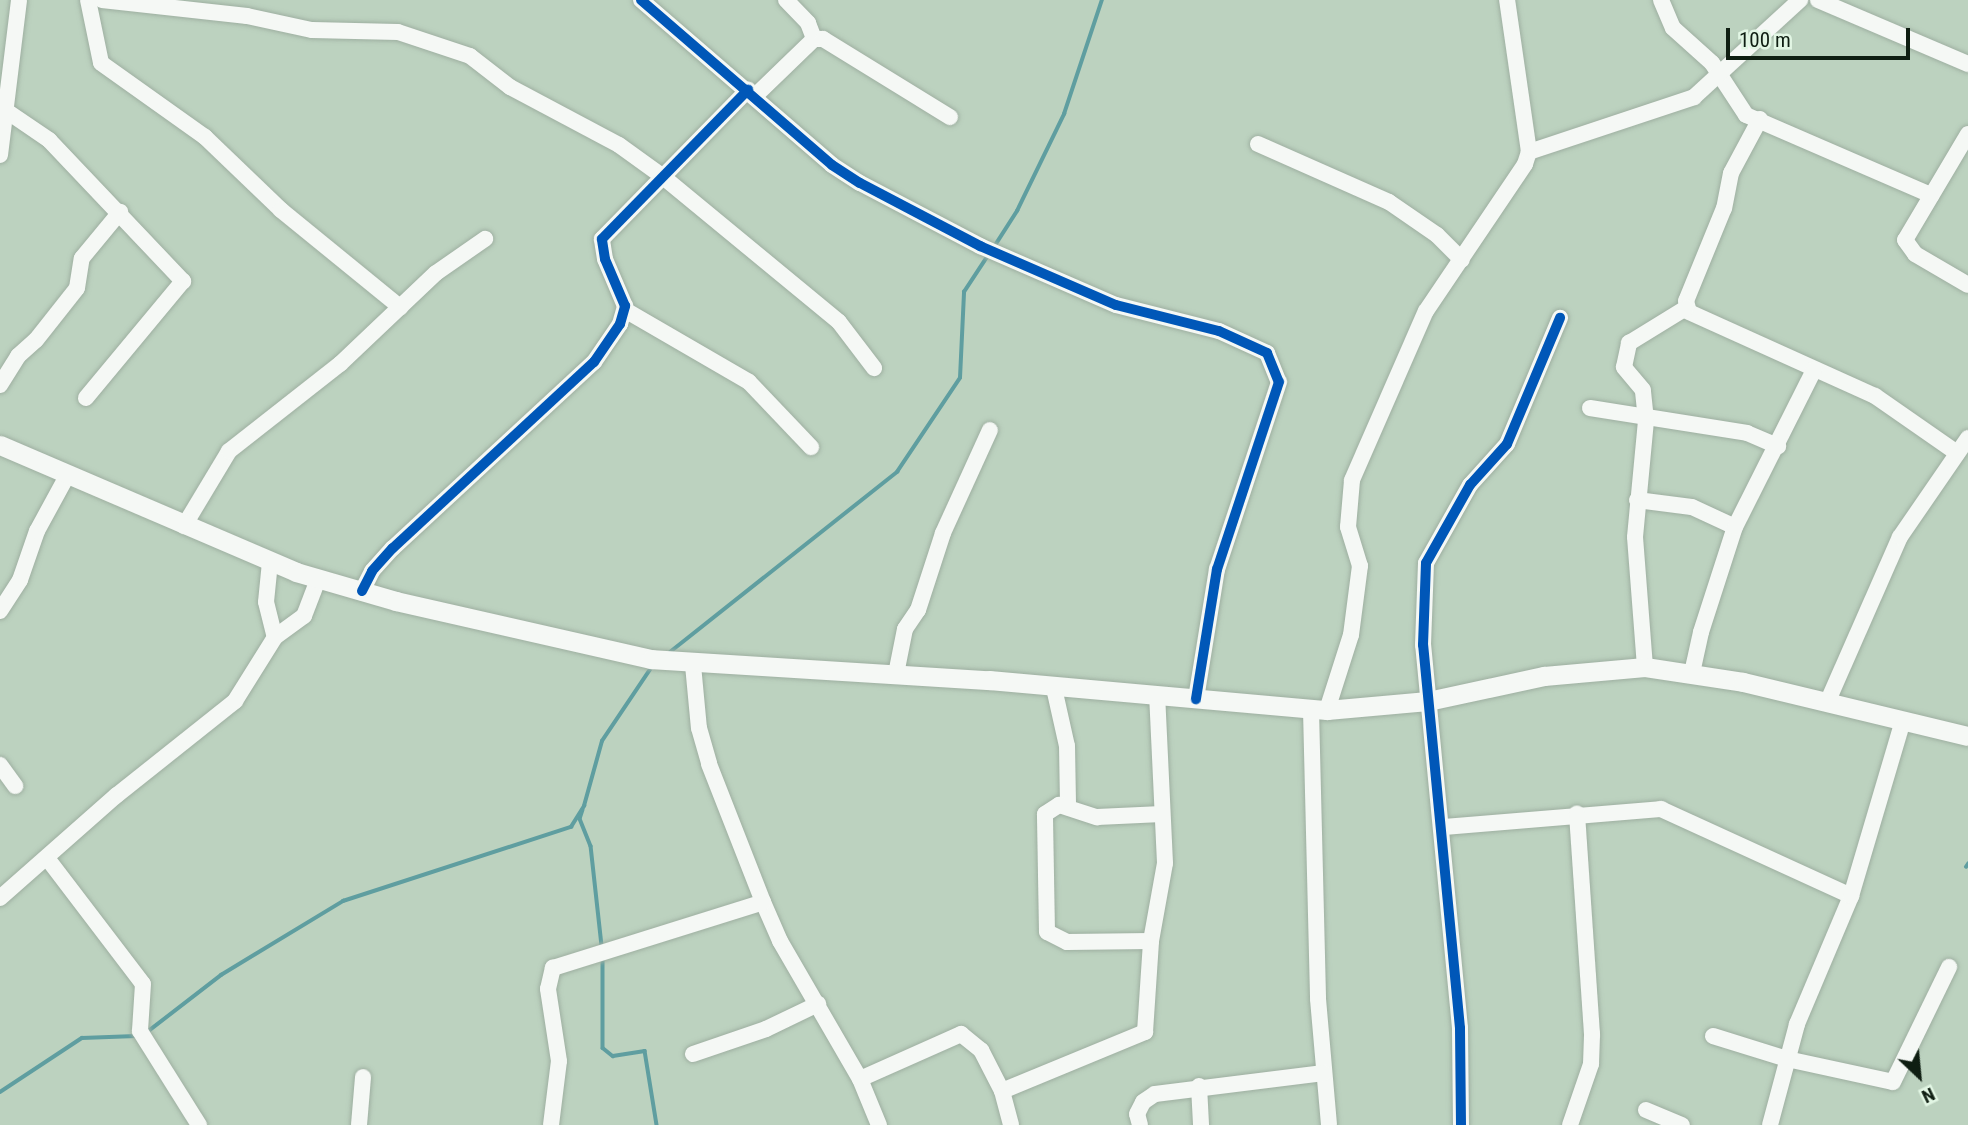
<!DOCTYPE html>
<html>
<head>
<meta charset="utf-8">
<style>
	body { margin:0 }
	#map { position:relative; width:1968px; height:1125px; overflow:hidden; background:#bcd2bf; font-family:"Roboto Condensed",sans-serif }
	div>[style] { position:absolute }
	.stream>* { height:3.5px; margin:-1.75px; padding:0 1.75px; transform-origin:1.75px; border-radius:1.75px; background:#5f9ea0 }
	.roads { filter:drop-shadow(0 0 2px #9eafa1) drop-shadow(0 0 2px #9eafa1) }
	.minor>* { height:16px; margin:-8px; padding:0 8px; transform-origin:8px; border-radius:8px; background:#f5f8f5 }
	.major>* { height:19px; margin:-9.5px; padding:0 9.5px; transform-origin:9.5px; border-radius:9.5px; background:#f5f8f5 }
	.cycleway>* { height:10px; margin:-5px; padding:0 5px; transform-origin:5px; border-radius:5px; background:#0057b8 }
	span { translate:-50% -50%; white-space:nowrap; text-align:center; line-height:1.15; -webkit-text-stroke:7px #e2f6e4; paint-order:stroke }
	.north { position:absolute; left:1884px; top:1041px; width:70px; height:70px; -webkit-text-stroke:5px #e2f6e4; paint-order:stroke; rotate:154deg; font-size:19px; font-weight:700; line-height:28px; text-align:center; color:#0f1e12 }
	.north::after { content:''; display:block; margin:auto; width:24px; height:32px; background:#0f1e12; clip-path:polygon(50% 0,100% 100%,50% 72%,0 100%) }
	.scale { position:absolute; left:1726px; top:28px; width:184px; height:32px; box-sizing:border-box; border:4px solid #0f1e12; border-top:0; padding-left:9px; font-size:21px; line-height:24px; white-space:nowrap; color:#0f1e12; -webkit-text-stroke:5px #e2f6e4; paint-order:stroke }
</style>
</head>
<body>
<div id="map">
	<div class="stream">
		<i style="left:994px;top:247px;width:43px;rotate:-57.4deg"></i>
		<i style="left:1017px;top:211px;width:108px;rotate:-64.1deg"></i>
		<i style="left:1064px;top:114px;width:120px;rotate:-71.6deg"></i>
		<i style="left:670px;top:652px;width:290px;rotate:-38.4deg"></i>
		<i style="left:897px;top:472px;width:113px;rotate:-56.2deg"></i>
		<i style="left:960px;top:378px;width:86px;rotate:-87.3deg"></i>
		<i style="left:964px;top:292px;width:45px;rotate:-56.7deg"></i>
		<i style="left:583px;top:810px;width:9px;rotate:108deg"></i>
		<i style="left:580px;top:819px;width:29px;rotate:68deg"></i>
		<i style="left:591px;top:846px;width:101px;rotate:83.7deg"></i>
		<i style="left:1966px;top:867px;width:4px;rotate:-56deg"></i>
		<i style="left:603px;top:957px;width:91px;rotate:90deg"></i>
		<i style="left:603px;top:1048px;width:13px;rotate:39deg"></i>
		<i style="left:613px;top:1056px;width:32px;rotate:-9deg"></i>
		<i style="left:645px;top:1051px;width:75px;rotate:80.8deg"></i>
		<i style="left:146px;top:1033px;width:95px;rotate:-37.7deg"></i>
		<i style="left:221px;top:975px;width:143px;rotate:-31.2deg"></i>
		<i style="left:343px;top:901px;width:240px;rotate:-18deg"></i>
		<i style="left:571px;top:827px;width:25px;rotate:-58deg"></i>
		<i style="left:584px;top:806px;width:67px;rotate:-74.5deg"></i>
		<i style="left:602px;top:741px;width:92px;rotate:-56.1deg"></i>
		<i style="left:0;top:1092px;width:98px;rotate:-33.4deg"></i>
		<i style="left:82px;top:1038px;width:54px;rotate:-2.1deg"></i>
	</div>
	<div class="roads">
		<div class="minor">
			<i style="left:88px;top:0;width:64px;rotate:78.3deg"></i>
			<i style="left:101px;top:63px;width:128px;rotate:35.4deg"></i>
			<i style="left:205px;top:137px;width:105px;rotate:43.8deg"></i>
			<i style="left:281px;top:210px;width:154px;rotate:39.2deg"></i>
			<i style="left:102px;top:0;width:146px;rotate:6.3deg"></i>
			<i style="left:247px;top:16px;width:66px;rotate:12.2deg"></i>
			<i style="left:312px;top:30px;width:86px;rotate:1.3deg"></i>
			<i style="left:398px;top:32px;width:76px;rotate:18.4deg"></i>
			<i style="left:470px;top:56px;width:51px;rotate:37.8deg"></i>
			<i style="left:510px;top:87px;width:123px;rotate:28deg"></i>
			<i style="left:619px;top:145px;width:53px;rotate:35.8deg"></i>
			<i style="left:662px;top:176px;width:229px;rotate:39.5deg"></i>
			<i style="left:839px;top:322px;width:58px;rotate:52.7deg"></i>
			<i style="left:641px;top:0;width:252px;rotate:40.8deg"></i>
			<i style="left:832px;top:165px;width:33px;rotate:33deg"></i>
			<i style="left:860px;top:183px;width:136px;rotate:27.7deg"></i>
			<i style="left:980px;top:246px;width:148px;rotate:23.5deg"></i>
			<i style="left:1116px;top:305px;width:106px;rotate:14.2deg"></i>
			<i style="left:1219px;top:331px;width:53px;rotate:24.6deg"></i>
			<i style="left:1267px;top:353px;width:31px;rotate:68deg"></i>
			<i style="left:1279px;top:382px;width:197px;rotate:108.3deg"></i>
			<i style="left:1217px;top:569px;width:132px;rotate:99.2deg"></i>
			<i style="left:786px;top:0;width:32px;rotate:46deg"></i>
			<i style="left:808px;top:23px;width:17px;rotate:69deg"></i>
			<i style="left:1661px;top:0;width:30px;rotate:67deg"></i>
			<i style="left:1673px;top:28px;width:52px;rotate:41.9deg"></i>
			<i style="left:1712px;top:63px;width:62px;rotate:56.8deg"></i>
			<i style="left:1746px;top:115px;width:202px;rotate:23.4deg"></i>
			<i style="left:1818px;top:0;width:163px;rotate:23.1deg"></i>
			<i style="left:755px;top:96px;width:82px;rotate:-44deg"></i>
			<i style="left:814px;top:39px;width:9px"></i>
			<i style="left:823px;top:39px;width:149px;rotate:31.6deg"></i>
			<i style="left:8px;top:112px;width:50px;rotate:34.3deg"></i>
			<i style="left:49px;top:140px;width:195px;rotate:46.5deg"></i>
			<i style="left:183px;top:281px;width:152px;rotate:129.7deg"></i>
			<i style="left:1760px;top:119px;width:61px;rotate:118.2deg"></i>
			<i style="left:1731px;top:173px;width:36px;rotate:101deg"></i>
			<i style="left:1724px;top:208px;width:100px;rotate:112.2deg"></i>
			<i style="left:1686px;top:301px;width:11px;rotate:75deg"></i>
			<i style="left:1689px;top:312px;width:204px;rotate:24.3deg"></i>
			<i style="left:1875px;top:396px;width:100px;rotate:34.8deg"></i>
			<i style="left:1968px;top:134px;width:123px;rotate:120.7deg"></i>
			<i style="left:1905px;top:240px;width:17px;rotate:54deg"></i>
			<i style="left:1915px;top:254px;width:61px;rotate:30.3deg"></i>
			<i style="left:1258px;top:144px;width:143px;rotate:23.9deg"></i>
			<i style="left:1389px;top:202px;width:58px;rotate:34.5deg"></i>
			<i style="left:1437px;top:235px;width:35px;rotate:45deg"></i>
			<i style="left:1529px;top:152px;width:174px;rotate:-18.4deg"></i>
			<i style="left:1694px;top:97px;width:144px;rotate:-42.5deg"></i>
			<i style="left:0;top:155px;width:156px;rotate:-83deg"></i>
			<i style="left:625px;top:310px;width:143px;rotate:30.1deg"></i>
			<i style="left:749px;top:382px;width:90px;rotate:46.4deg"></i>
			<i style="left:0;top:385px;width:34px;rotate:-58deg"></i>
			<i style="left:18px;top:356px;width:24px;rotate:-42deg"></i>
			<i style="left:36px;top:340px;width:66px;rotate:-51.7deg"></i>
			<i style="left:77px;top:288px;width:30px;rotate:-81deg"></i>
			<i style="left:82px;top:258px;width:60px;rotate:-50.4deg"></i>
			<i style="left:1590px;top:408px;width:159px;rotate:9deg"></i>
			<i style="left:1747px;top:433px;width:34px;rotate:23deg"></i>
			<i style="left:1637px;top:500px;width:55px;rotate:7.3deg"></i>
			<i style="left:1692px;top:507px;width:47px;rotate:24.9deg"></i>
			<i style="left:184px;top:526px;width:87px;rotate:-59deg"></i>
			<i style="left:229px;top:451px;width:141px;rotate:-38.1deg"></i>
			<i style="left:340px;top:364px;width:132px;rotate:-43.5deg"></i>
			<i style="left:436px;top:273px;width:60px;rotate:-34.8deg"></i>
			<i style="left:270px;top:562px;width:40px;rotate:95.7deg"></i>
			<i style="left:266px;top:602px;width:36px;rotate:76deg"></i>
			<i style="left:362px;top:591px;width:22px;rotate:-63deg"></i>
			<i style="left:372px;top:571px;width:31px;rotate:-48deg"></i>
			<i style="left:393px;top:548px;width:274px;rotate:-42.8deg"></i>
			<i style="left:594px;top:362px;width:46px;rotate:-55.6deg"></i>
			<i style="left:620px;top:324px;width:19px;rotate:-74deg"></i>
			<i style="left:625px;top:306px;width:51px;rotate:-113.1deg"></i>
			<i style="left:605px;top:259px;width:20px;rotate:-99deg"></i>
			<i style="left:602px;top:239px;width:209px;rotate:-45.6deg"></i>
			<i style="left:0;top:611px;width:37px;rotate:-57deg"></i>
			<i style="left:20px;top:580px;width:52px;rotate:-70.9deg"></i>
			<i style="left:37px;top:531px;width:63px;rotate:-61.4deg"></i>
			<i style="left:693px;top:665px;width:63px;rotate:84.6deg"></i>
			<i style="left:699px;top:728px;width:37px;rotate:74deg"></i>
			<i style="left:709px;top:764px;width:148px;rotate:68.6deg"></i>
			<i style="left:763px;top:902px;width:43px;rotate:66.4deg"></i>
			<i style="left:780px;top:941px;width:160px;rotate:59.9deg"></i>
			<i style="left:860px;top:1079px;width:50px;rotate:67.6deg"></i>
			<i style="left:1645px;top:667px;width:130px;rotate:-94.4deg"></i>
			<i style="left:1635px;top:537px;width:118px;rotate:-84.6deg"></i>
			<i style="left:1646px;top:420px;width:30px;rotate:-96deg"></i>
			<i style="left:1643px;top:390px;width:30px;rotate:-130deg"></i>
			<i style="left:1624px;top:367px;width:25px;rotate:-78deg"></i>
			<i style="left:1629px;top:343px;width:67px;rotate:-31.6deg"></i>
			<i style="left:1692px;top:673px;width:42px;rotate:-77.6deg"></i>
			<i style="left:1701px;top:632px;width:110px;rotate:-72.1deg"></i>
			<i style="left:1735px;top:527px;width:176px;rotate:-63.3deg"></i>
			<i style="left:896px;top:674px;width:46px;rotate:-78.7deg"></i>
			<i style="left:905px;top:629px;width:23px;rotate:-56deg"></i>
			<i style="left:918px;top:610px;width:81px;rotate:-72deg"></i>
			<i style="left:943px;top:533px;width:113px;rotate:-65.5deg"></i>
			<i style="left:1054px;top:688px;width:59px;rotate:77.4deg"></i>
			<i style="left:1067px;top:746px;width:59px;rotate:89deg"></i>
			<i style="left:1827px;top:703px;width:181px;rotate:-66.3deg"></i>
			<i style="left:1900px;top:537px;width:120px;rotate:-55.5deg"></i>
			<i style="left:1311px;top:710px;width:289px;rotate:88.6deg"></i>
			<i style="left:1318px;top:999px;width:126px;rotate:85deg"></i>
			<i style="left:1327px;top:710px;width:79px;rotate:-72.3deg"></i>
			<i style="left:1351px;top:635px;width:70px;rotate:-82.6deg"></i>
			<i style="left:1360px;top:566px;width:41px;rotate:-107.1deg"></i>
			<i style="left:1348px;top:527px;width:47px;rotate:-85.1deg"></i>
			<i style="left:1352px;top:480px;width:184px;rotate:-66.4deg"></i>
			<i style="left:1426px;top:311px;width:177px;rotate:-56deg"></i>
			<i style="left:1525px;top:164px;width:13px;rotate:-72deg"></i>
			<i style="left:1529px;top:152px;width:154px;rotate:-98.2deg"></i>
			<i style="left:0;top:765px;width:26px;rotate:54deg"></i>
			<i style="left:1443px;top:827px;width:219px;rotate:-4.7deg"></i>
			<i style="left:1661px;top:809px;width:209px;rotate:24.6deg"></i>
			<i style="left:47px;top:858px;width:158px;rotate:52.7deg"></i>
			<i style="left:143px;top:984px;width:47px;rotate:93.7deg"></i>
			<i style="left:140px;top:1031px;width:111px;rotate:57.9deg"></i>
			<i style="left:0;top:898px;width:156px;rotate:-41.4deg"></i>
			<i style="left:117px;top:795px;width:151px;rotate:-38.5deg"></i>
			<i style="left:235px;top:701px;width:75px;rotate:-58deg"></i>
			<i style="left:275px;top:637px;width:36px;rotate:-36deg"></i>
			<i style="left:304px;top:616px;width:40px;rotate:-69deg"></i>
			<i style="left:1151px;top:941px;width:84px;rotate:179.3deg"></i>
			<i style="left:1067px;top:942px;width:22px;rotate:-153deg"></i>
			<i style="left:1047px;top:932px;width:118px;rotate:-91deg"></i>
			<i style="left:1045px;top:814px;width:17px;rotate:-33deg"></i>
			<i style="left:1059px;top:805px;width:40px;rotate:18deg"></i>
			<i style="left:1097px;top:817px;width:65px;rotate:-2.6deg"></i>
			<i style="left:1713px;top:1036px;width:77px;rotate:17.3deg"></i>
			<i style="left:1787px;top:1059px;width:108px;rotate:12.2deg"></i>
			<i style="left:1893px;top:1082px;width:128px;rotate:-64deg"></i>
			<i style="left:693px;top:1054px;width:77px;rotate:-18.9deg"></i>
			<i style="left:766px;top:1029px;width:58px;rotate:-25.7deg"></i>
			<i style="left:860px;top:1079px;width:111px;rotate:-24deg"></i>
			<i style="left:961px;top:1034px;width:26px;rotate:39deg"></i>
			<i style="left:981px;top:1050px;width:46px;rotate:62.9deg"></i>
			<i style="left:1002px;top:1091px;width:35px;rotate:75deg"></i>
			<i style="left:1199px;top:1086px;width:39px;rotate:87deg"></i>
			<i style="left:1002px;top:1091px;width:155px;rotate:-22.4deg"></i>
			<i style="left:1145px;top:1032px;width:91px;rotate:-86.2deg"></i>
			<i style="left:1151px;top:941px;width:79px;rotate:-79.8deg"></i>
			<i style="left:1165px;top:863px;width:167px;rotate:-92.7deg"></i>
			<i style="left:1646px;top:1110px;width:39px;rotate:23deg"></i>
			<i style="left:359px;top:1125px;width:48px;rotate:-85.2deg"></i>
			<i style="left:551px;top:1125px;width:64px;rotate:-82.9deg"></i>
			<i style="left:559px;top:1061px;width:73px;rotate:-98.7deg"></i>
			<i style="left:548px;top:989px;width:22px;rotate:-77deg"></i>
			<i style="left:553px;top:968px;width:220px;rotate:-17.4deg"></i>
			<i style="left:1140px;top:1125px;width:11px;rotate:-105deg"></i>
			<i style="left:1137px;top:1114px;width:13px;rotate:-63deg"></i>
			<i style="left:1143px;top:1102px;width:14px;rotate:-34deg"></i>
			<i style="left:1155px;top:1094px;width:170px;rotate:-7.1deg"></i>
			<i style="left:1461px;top:1125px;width:97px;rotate:-90.6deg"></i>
			<i style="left:1460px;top:1028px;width:385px;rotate:-95.5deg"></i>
			<i style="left:1423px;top:645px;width:82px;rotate:-87.9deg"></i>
			<i style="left:1426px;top:563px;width:90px;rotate:-60.6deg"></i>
			<i style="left:1470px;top:485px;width:55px;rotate:-47.9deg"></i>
			<i style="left:1507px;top:444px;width:137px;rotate:-67.2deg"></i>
			<i style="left:1570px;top:1125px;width:65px;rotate:-71deg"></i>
			<i style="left:1591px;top:1064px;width:30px;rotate:-88deg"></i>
			<i style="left:1592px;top:1034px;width:221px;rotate:-93.9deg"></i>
			<i style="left:1770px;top:1125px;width:105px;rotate:-75deg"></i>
			<i style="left:1797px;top:1024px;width:139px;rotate:-67.1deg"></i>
			<i style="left:1851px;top:896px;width:183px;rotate:-73.5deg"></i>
		</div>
		<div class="major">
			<i style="left:0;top:445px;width:322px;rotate:23.2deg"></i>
			<i style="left:296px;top:572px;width:104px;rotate:16.2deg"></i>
			<i style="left:396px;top:601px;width:262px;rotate:12.8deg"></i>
			<i style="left:651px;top:659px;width:339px;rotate:3.6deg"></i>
			<i style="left:989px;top:680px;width:339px;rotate:5.1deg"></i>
			<i style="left:1327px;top:710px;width:101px;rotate:-5.1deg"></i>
			<i style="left:1428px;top:701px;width:119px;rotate:-12.2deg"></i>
			<i style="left:1544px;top:676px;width:101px;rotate:-5.1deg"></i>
			<i style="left:1645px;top:667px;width:99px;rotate:8.7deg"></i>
			<i style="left:1743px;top:682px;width:231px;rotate:13.5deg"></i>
		</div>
	</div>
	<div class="cycleway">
		<i style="left:641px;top:0;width:252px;rotate:40.8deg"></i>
		<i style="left:832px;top:165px;width:33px;rotate:33deg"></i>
		<i style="left:860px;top:183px;width:136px;rotate:27.7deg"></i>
		<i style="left:980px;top:246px;width:148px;rotate:23.5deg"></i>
		<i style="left:1116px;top:305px;width:106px;rotate:14.2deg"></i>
		<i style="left:1219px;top:331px;width:53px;rotate:24.6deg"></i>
		<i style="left:1267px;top:353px;width:31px;rotate:68deg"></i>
		<i style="left:1279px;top:382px;width:197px;rotate:108.3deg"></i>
		<i style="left:1217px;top:569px;width:132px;rotate:99.2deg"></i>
		<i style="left:362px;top:591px;width:22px;rotate:-63deg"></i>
		<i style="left:372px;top:571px;width:31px;rotate:-48deg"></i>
		<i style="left:393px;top:548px;width:274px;rotate:-42.8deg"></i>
		<i style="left:594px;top:362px;width:46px;rotate:-55.6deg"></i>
		<i style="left:620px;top:324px;width:19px;rotate:-74deg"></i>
		<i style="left:625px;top:306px;width:51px;rotate:-113.1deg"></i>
		<i style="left:605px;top:259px;width:20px;rotate:-99deg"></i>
		<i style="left:602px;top:239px;width:209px;rotate:-45.6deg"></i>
		<i style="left:1461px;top:1125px;width:97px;rotate:-90.6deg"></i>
		<i style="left:1460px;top:1028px;width:385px;rotate:-95.5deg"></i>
		<i style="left:1423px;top:645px;width:82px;rotate:-87.9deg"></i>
		<i style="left:1426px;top:563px;width:90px;rotate:-60.6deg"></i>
		<i style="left:1470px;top:485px;width:55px;rotate:-47.9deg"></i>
		<i style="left:1507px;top:444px;width:137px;rotate:-67.2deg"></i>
	</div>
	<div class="north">N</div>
	<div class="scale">100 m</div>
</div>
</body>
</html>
